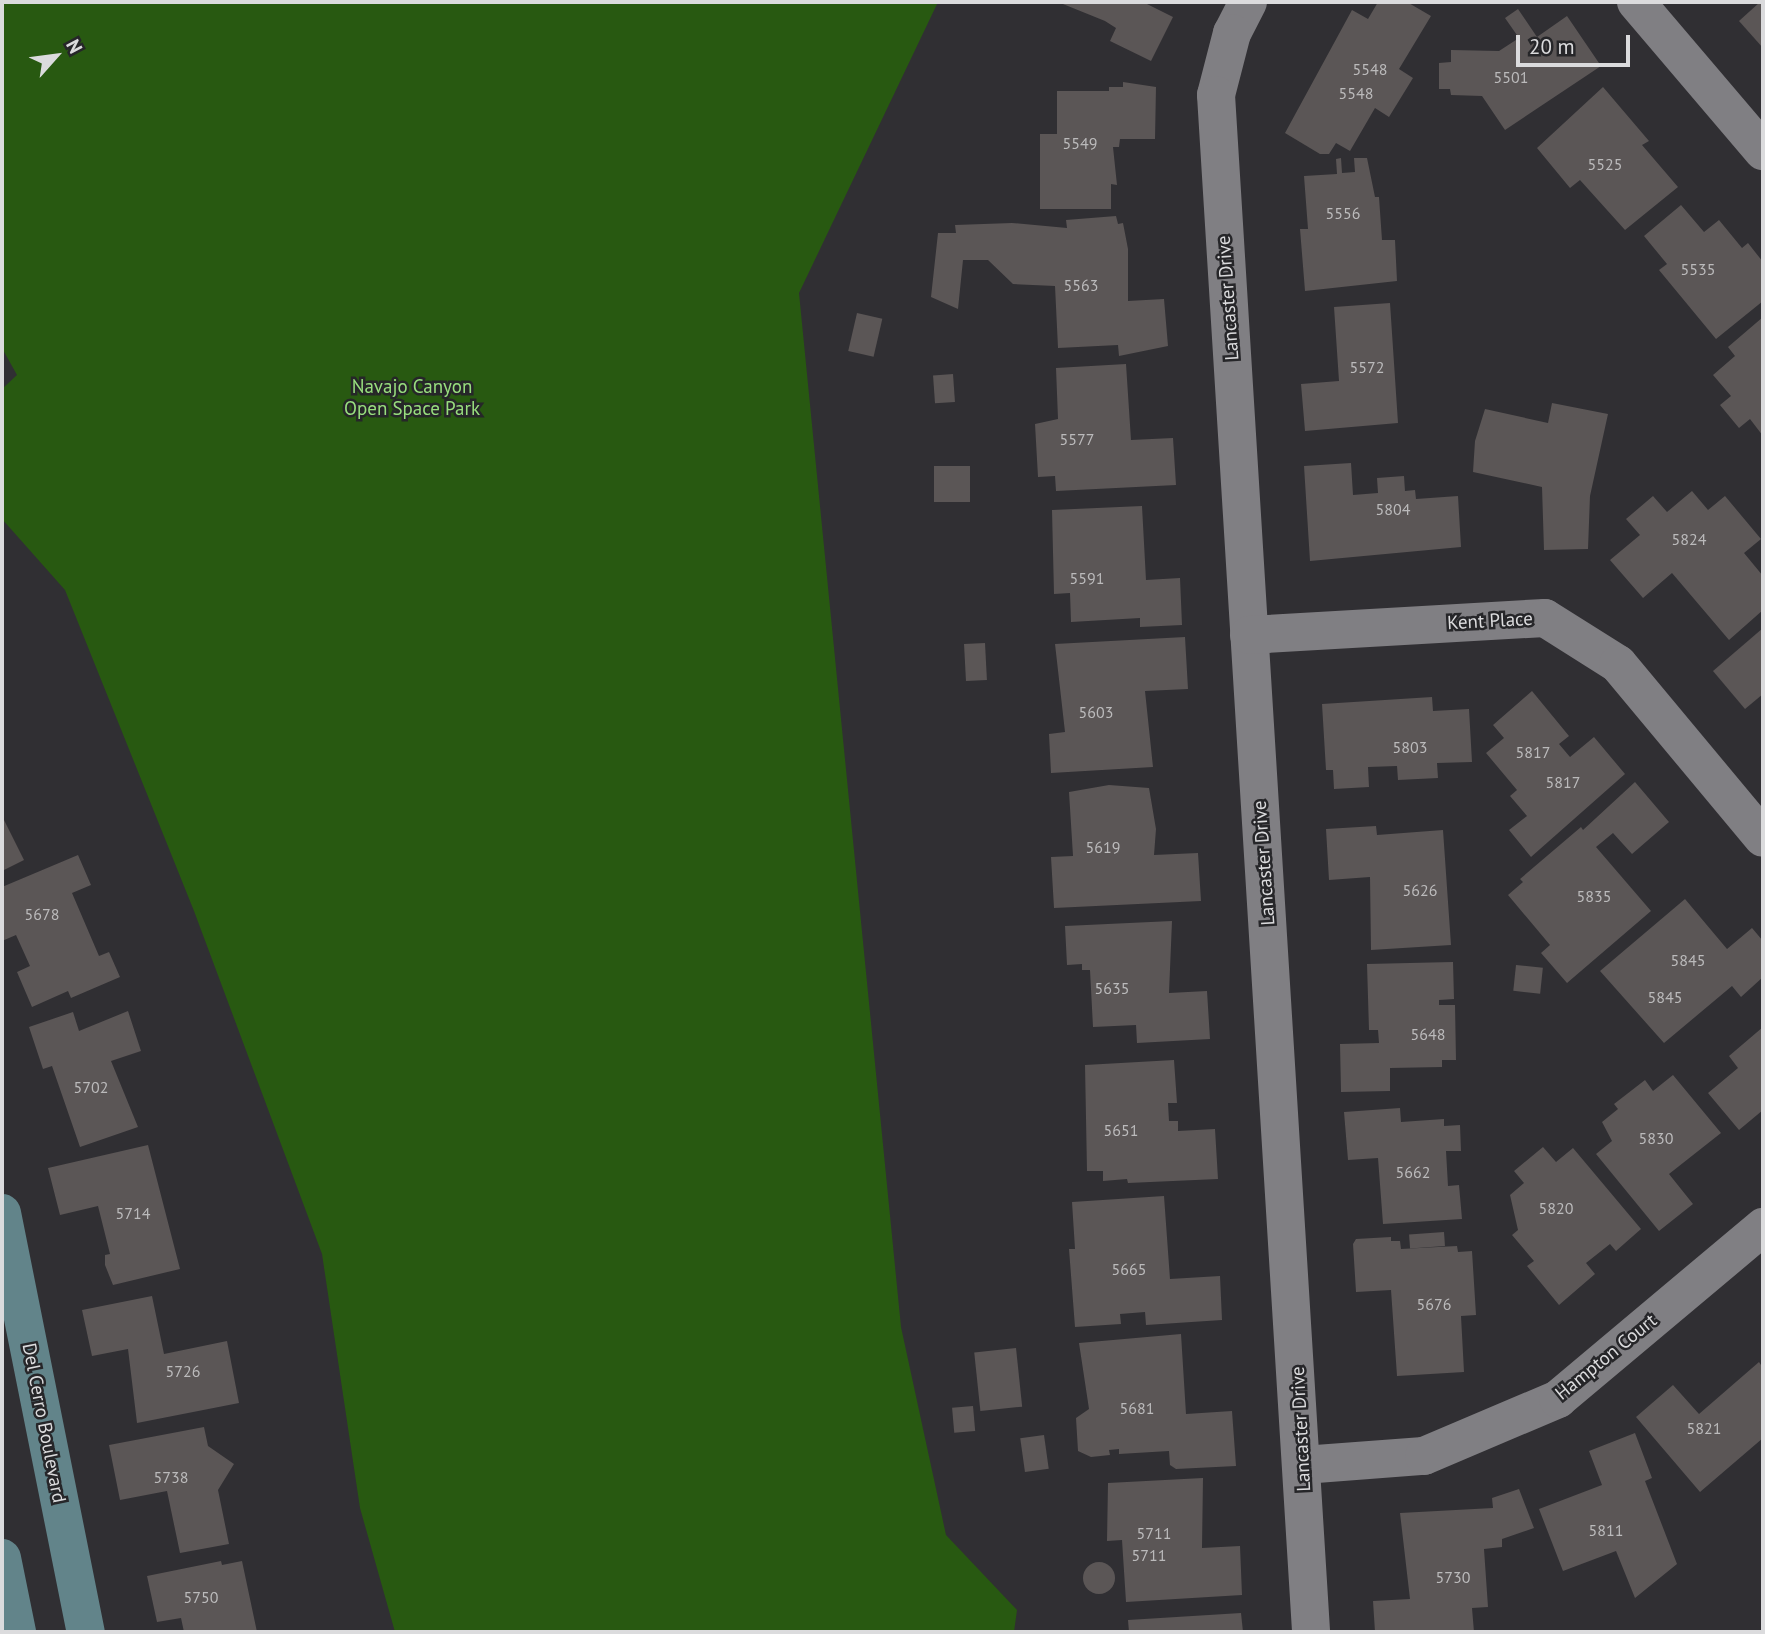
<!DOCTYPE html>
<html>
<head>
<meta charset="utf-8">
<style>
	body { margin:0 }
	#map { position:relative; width:1765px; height:1634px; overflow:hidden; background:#302f33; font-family:"PT Sans",sans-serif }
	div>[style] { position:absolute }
	.green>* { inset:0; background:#285911 }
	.building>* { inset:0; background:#5b5656; transform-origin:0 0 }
	.round { border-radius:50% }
	.street>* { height:38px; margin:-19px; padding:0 19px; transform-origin:19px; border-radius:19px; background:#807f83 }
	.secondary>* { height:38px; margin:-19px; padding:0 19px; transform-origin:19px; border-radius:19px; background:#62848a }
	span { translate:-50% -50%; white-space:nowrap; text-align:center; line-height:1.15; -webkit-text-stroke:5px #262629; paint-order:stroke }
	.number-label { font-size:16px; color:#bbbabb }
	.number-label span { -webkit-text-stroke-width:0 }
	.street-label { font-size:19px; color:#dbdbdd }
	.park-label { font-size:19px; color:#98de7e }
	.frame { position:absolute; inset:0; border:4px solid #dbdbdd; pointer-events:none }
	.north { position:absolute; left:21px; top:21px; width:70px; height:70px; -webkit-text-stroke:5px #262629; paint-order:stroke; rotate:62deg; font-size:19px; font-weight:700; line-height:28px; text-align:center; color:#dbdbdd }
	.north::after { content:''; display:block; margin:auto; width:24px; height:32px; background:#dbdbdd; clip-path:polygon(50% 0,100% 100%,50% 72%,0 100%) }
	.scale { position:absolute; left:1516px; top:35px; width:114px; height:32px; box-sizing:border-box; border:4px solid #dbdbdd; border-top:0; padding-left:9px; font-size:21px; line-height:24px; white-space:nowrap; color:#dbdbdd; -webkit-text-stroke:5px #262629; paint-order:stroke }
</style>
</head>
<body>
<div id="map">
	<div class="green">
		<i style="clip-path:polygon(2px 2px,938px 2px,799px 293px,901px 1327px,946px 1535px,1017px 1610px,1014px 1632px,395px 1632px,360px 1508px,322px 1254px,194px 911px,65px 590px,2px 519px,2px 389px,17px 375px,2px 348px)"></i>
	</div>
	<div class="building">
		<i style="clip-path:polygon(1058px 2px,1143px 2px,1173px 17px,1151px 61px,1110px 41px,1116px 28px,1105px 21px)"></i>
		<i style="clip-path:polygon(1378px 2px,1407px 2px,1431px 16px,1399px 69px,1413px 78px,1389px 117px,1375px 108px,1350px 151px,1336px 143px,1329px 154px,1320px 154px,1285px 133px,1352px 10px,1368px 19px)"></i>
		<i style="clip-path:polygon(1760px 2px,1763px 2px,1763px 48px,1739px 21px)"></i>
		<i style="clip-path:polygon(1518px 9px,1537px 37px,1567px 16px,1601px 66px,1505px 130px,1482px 96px,1451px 95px,1450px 89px,1439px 89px,1439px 63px,1451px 62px,1451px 50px,1499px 51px,1519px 38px,1505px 18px)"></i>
		<i style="clip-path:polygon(1123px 82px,1156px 87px,1155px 139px,1120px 139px,1119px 147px,1113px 147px,1117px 185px,1111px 184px,1111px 209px,1040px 209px,1040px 134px,1057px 134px,1057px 91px,1109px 91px,1109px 87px,1123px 87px)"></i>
		<i style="clip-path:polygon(1603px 87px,1649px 141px,1642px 145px,1678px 187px,1625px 230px,1580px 180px,1570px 188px,1537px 148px)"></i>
		<i style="clip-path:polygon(1341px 158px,1342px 173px,1355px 172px,1354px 158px,1367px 158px,1375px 197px,1379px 197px,1382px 240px,1395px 240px,1397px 281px,1305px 291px,1300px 229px,1308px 229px,1304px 176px,1337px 174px,1336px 159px)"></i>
		<i style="clip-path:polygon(1681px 205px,1704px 232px,1719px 220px,1742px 248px,1748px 243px,1763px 262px,1763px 301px,1716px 339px,1659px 270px,1667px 264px,1644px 236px)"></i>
		<i style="clip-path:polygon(1116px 216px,1118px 224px,1123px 223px,1128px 249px,1128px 301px,1164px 299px,1168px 346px,1119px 356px,1118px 345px,1058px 348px,1055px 286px,1013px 284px,988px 260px,963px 260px,958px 309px,931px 297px,938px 233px,956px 233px,955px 225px,1012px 223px,1067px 228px,1066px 220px)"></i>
		<i style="clip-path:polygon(1390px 303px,1398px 423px,1305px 431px,1301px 384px,1339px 381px,1334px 307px)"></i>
		<i style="left:857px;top:313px;width:26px;height:39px;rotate:13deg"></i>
		<i style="clip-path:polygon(1763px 317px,1763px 436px,1750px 419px,1739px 428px,1720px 405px,1731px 396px,1713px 375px,1735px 356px,1728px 347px)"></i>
		<i style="clip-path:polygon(1126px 364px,1131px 440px,1173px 438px,1176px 485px,1056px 491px,1055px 476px,1038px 477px,1035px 424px,1058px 419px,1056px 368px)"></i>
		<i style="left:953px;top:374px;width:28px;height:20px;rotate:86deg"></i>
		<i style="clip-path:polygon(1552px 403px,1608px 414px,1590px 496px,1588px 549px,1544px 550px,1542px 487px,1473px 472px,1475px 441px,1485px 409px,1548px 423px)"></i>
		<i style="clip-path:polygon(1351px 463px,1353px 495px,1378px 493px,1377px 478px,1404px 476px,1405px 491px,1415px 490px,1416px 499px,1458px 496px,1461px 547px,1310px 561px,1304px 466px)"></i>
		<i style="left:934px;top:466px;width:36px;height:36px"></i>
		<i style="clip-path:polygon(1692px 491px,1708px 510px,1725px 496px,1761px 539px,1744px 553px,1763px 576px,1763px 610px,1729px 640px,1672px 573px,1643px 598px,1610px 560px,1640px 535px,1626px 519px,1653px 496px,1667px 512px)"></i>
		<i style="clip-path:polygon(1142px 506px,1146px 580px,1180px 578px,1182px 625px,1140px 627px,1140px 618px,1071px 622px,1070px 593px,1054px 594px,1052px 510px)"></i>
		<i style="clip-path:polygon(1763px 628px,1763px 694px,1745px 709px,1713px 671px)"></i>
		<i style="clip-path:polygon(1185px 637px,1188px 689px,1145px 691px,1153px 767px,1051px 773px,1049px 734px,1065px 732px,1055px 644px)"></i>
		<i style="left:985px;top:643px;width:37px;height:21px;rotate:87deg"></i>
		<i style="clip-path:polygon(1532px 691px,1569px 736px,1559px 744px,1570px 757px,1594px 737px,1625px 774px,1531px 857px,1509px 830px,1527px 816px,1510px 796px,1517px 790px,1486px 753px,1504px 738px,1493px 725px)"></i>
		<i style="clip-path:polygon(1432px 697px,1433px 711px,1469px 709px,1472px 762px,1437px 763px,1438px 778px,1398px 780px,1397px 766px,1368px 767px,1369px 787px,1334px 789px,1333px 770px,1326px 770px,1322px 704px)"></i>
		<i style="clip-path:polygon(1635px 782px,1669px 822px,1632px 854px,1613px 833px,1596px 847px,1651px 911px,1567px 983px,1541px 953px,1550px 945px,1508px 895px,1523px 882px,1520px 879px,1581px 827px,1583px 830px)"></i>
		<i style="clip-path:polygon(1109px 785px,1149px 788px,1156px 829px,1154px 855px,1198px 853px,1201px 901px,1054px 908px,1051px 857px,1073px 856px,1069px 792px)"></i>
		<i style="clip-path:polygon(2px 816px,24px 860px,2px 871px)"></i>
		<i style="clip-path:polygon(1376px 826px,1377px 835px,1443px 830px,1451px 945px,1371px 950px,1370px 877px,1329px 880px,1326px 829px)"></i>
		<i style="clip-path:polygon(78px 855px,91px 885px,72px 893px,99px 956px,109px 952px,120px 977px,71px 998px,68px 991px,32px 1007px,17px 972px,30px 966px,16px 935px,2px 941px,2px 887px)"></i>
		<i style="clip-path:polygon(1685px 899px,1727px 949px,1752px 928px,1763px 941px,1763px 977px,1741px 997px,1732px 986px,1664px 1043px,1600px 971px)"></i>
		<i style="clip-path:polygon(1172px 921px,1169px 993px,1207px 991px,1210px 1039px,1137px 1043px,1136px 1025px,1093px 1027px,1090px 970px,1082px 970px,1082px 964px,1067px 965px,1065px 926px)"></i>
		<i style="clip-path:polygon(1453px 962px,1454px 999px,1439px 1000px,1439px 1005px,1455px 1005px,1456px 1060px,1442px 1060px,1442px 1067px,1390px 1068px,1390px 1091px,1341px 1092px,1340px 1044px,1379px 1043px,1378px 1030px,1369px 1030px,1367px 964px)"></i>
		<i style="left:1516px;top:965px;width:27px;height:26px;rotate:6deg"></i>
		<i style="clip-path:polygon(128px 1011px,141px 1051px,111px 1061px,138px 1127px,80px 1147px,52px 1066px,43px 1069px,29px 1027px,73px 1012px,79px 1031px)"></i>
		<i style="clip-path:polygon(1763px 1027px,1763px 1110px,1739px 1130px,1708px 1093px,1738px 1068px,1729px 1056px)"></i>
		<i style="clip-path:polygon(1174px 1060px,1177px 1103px,1168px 1103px,1169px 1121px,1178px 1121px,1178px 1131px,1215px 1129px,1218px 1179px,1128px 1183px,1127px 1179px,1103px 1181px,1103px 1171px,1087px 1171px,1085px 1065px)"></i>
		<i style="clip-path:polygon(1673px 1075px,1721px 1133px,1669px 1174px,1693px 1204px,1659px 1231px,1596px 1154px,1612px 1141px,1602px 1122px,1618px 1109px,1614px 1104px,1645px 1080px,1653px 1091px)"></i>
		<i style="clip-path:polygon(1400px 1108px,1401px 1122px,1444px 1119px,1444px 1126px,1460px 1125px,1461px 1151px,1446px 1151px,1448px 1186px,1459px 1185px,1462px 1219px,1383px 1224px,1378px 1158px,1348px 1160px,1344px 1112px)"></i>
		<i style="clip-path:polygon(148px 1145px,180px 1269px,113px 1285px,105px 1265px,105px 1255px,110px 1254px,98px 1206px,60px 1215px,48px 1168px)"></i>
		<i style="clip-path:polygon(1543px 1147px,1556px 1162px,1573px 1148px,1641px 1229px,1616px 1251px,1610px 1244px,1586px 1263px,1595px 1274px,1559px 1305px,1527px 1266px,1534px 1261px,1512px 1235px,1518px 1230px,1510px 1195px,1524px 1183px,1514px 1171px)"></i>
		<i style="clip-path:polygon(1164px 1196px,1170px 1279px,1220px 1276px,1222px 1320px,1146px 1325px,1145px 1312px,1120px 1314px,1121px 1324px,1075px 1327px,1069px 1249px,1075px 1249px,1072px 1202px)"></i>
		<i style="left:1444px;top:1232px;width:14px;height:35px;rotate:86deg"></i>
		<i style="clip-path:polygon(1391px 1237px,1391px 1241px,1400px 1241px,1401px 1249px,1457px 1246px,1458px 1252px,1472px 1251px,1476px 1315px,1461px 1316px,1464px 1372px,1397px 1376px,1391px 1290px,1356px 1292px,1353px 1244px,1356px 1239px)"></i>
		<i style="clip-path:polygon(152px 1296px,164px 1354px,227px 1341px,239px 1403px,137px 1423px,128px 1349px,92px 1356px,82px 1310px)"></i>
		<i style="clip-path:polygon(1181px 1334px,1186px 1414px,1232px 1411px,1236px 1466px,1176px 1469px,1170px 1465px,1169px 1451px,1119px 1454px,1119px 1449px,1109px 1450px,1110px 1455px,1091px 1457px,1078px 1451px,1076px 1418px,1089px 1409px,1079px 1343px)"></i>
		<i style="left:1016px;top:1348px;width:59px;height:42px;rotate:84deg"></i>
		<i style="clip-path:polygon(1759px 1362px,1763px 1368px,1763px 1438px,1700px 1492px,1636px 1417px,1673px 1385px,1699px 1414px)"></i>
		<i style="left:973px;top:1406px;width:25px;height:21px;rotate:85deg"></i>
		<i style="clip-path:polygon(204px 1427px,208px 1446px,234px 1464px,218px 1490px,229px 1544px,180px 1553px,167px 1491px,120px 1500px,109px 1445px)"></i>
		<i style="clip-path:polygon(1635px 1433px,1652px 1478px,1645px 1481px,1677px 1564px,1635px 1598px,1616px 1551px,1563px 1571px,1539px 1509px,1602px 1485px,1589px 1451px)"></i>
		<i style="left:1044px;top:1435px;width:34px;height:24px;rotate:82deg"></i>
		<i style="clip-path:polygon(1203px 1478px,1202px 1548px,1240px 1546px,1242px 1595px,1126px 1602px,1122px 1540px,1107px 1541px,1108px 1483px)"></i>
		<i style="clip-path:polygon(1519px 1489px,1534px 1528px,1502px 1539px,1502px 1547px,1484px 1549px,1488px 1607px,1472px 1608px,1474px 1632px,1375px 1632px,1373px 1601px,1410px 1599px,1400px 1513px,1493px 1508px,1492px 1498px)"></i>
		<i style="clip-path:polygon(221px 1561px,222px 1565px,242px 1561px,257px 1632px,184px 1632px,181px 1618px,157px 1622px,147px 1576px)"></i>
		<i class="round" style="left:1083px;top:1562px;width:32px;height:32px"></i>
		<i style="clip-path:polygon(1241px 1613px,1243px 1632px,1129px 1632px,1128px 1620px)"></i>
	</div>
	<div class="street">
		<i style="left:1248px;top:2px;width:35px;rotate:117deg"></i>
		<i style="left:1232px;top:33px;width:64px;rotate:104.5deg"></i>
		<i style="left:1216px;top:95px;width:1540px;rotate:86.46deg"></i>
		<i style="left:1636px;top:2px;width:196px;rotate:49.6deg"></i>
		<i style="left:1249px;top:635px;width:296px;rotate:-3.3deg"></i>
		<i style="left:1545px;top:618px;width:86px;rotate:32.2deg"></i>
		<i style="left:1618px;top:664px;width:226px;rotate:50.2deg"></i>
		<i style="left:1303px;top:1465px;width:121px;rotate:-4.3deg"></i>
		<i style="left:1424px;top:1456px;width:146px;rotate:-23deg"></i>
		<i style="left:1558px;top:1399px;width:268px;rotate:-40deg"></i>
	</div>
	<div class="secondary">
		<i style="left:2px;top:1213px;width:427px;rotate:78.7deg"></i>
		<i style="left:2px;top:1558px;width:76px;rotate:78.5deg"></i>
	</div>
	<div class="number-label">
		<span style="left:1370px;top:69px">5548</span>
		<span style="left:1511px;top:77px">5501</span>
		<span style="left:1356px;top:93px">5548</span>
		<span style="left:1080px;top:143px">5549</span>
		<span style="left:1605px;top:164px">5525</span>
		<span style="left:1343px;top:213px">5556</span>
		<span style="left:1698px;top:269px">5535</span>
		<span style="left:1081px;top:285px">5563</span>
		<span style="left:1367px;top:367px">5572</span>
		<span style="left:1077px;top:439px">5577</span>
		<span style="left:1393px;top:509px">5804</span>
		<span style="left:1689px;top:539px">5824</span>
		<span style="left:1087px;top:578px">5591</span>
		<span style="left:1096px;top:712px">5603</span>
		<span style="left:1410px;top:747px">5803</span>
		<span style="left:1533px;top:752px">5817</span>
		<span style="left:1563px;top:782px">5817</span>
		<span style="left:1103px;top:847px">5619</span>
		<span style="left:1420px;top:890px">5626</span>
		<span style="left:1594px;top:896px">5835</span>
		<span style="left:42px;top:914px">5678</span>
		<span style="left:1688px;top:960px">5845</span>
		<span style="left:1112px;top:988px">5635</span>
		<span style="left:1665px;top:997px">5845</span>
		<span style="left:1428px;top:1034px">5648</span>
		<span style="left:91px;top:1087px">5702</span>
		<span style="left:1121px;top:1130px">5651</span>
		<span style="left:1656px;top:1138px">5830</span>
		<span style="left:1413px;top:1172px">5662</span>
		<span style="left:1556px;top:1208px">5820</span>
		<span style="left:133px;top:1213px">5714</span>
		<span style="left:1129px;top:1269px">5665</span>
		<span style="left:1434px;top:1304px">5676</span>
		<span style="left:183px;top:1371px">5726</span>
		<span style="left:1137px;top:1408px">5681</span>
		<span style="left:1704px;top:1428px">5821</span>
		<span style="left:171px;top:1477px">5738</span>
		<span style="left:1606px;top:1530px">5811</span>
		<span style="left:1154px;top:1533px">5711</span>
		<span style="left:1149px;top:1555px">5711</span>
		<span style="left:1453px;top:1577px">5730</span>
		<span style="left:201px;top:1597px">5750</span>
	</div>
	<div class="street-label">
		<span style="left:1228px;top:298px;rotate:-94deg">Lancaster Drive</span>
		<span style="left:1490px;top:621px;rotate:-3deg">Kent Place</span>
		<span style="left:1264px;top:863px;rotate:-94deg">Lancaster Drive</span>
		<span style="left:1606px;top:1357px;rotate:-39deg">Hampton Court</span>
		<span style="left:44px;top:1423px;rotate:79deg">Del Cerro Boulevard</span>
		<span style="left:1301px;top:1429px;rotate:-93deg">Lancaster Drive</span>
	</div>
	<div class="park-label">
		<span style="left:412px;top:398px">Navajo Canyon<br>Open Space Park</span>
	</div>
	<div class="frame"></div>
	<div class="north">N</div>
	<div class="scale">20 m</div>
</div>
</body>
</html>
